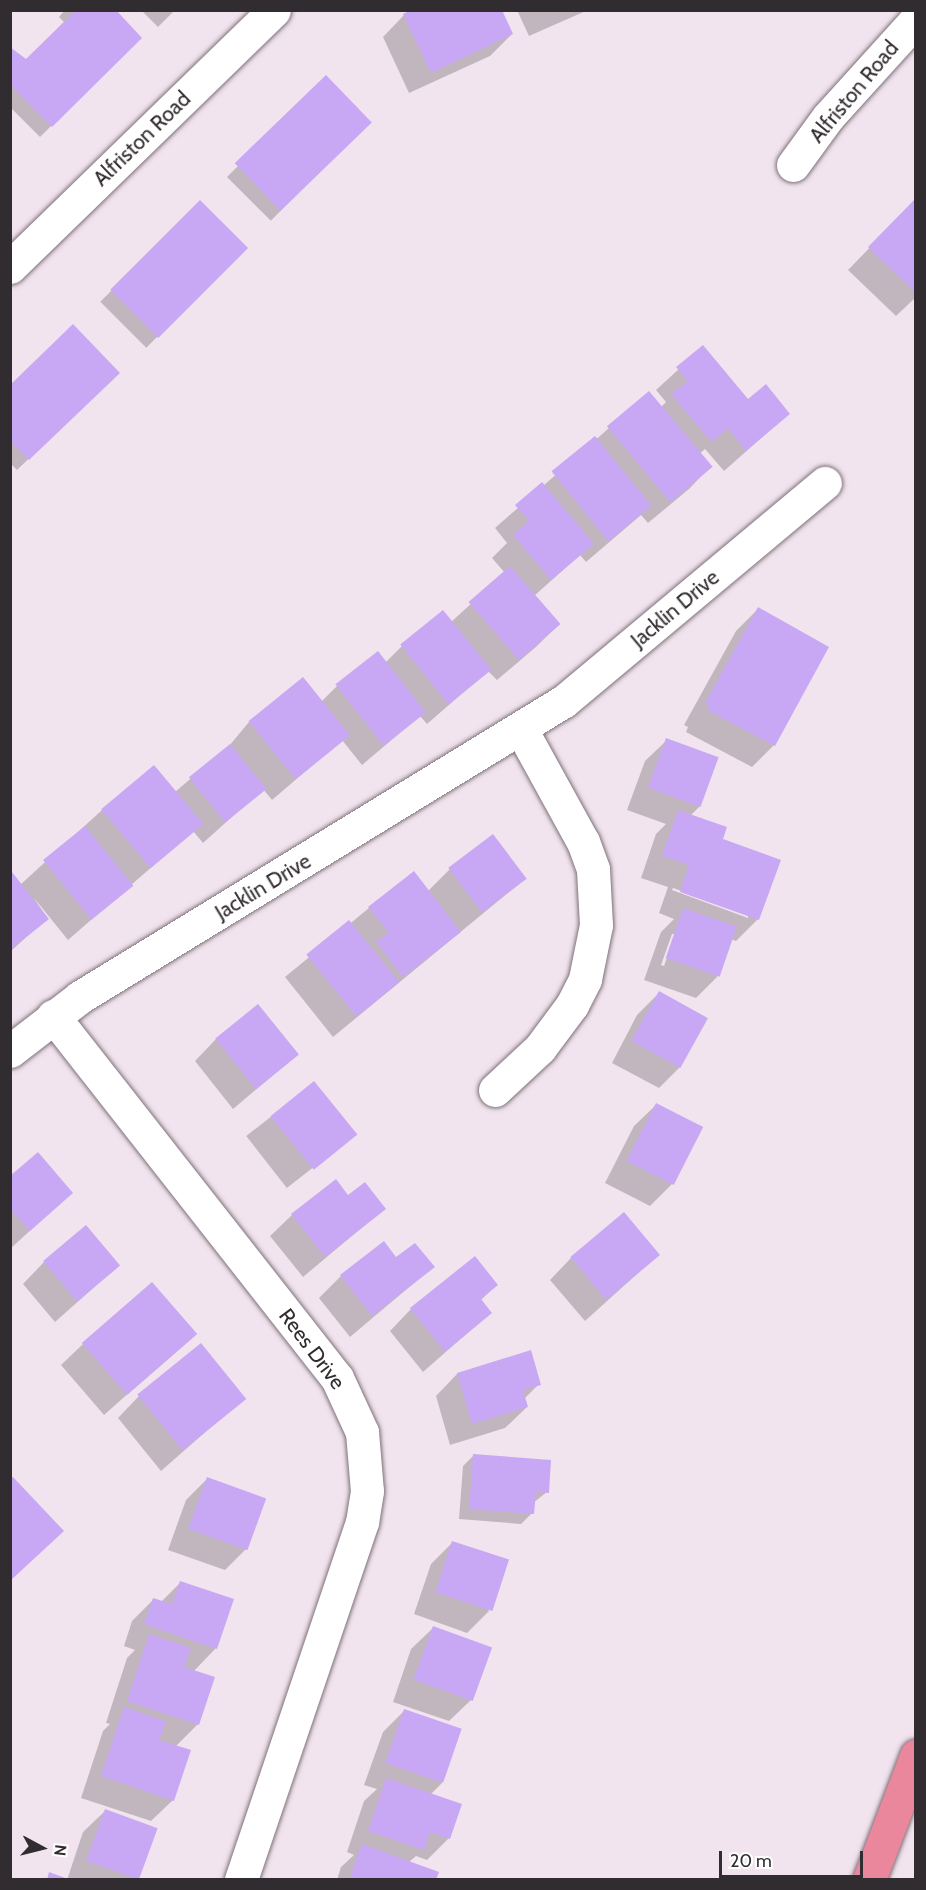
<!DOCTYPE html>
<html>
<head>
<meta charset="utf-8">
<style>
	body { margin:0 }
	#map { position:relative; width:926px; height:1890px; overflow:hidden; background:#f2e4ee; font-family:Cabin,sans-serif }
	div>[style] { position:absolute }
	.shadow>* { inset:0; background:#0003; transform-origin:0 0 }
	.building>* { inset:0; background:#c8a8f4; transform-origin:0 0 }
	.roads { filter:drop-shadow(0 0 2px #7d717a) drop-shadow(0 0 2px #7d717a) }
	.minor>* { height:33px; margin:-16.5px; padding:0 16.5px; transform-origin:16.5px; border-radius:16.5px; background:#fff }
	.highway>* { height:33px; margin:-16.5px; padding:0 16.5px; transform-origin:16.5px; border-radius:16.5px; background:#eb879d }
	span { translate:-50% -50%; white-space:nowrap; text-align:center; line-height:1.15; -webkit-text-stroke:4.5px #fff; paint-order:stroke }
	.street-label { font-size:21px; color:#312c30 }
	.frame { position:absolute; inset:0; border:12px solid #312c30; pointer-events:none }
	.north { position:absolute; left:12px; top:1818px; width:60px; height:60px; -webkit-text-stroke:4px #fff; paint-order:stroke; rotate:97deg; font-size:16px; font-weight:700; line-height:24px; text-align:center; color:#312c30 }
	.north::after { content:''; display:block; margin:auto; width:21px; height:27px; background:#312c30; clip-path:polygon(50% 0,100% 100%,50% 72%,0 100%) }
	.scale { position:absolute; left:719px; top:1851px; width:144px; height:27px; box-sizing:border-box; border:3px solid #312c30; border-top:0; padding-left:8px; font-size:18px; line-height:21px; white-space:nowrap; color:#312c30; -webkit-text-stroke:4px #fff; paint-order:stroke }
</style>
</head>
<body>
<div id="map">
	<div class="shadow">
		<i style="clip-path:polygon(65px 10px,114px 10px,140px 38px,40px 137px,10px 107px,10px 49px,26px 61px,65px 23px,59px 17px)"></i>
		<i style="clip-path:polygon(141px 10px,175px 10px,158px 27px)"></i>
		<i style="clip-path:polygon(517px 10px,588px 10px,529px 36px)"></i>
		<i style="clip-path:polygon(404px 15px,512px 34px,490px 56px,409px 93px,383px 37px)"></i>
		<i style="left:326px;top:78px;width:62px;height:140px;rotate:45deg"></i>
		<i style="clip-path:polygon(916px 200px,916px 297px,896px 316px,848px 270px)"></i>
		<i style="left:200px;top:202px;width:65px;height:141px;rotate:45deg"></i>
		<i style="clip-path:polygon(703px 347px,748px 401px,788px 414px,724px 471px,705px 449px,699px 454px,710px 467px,689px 489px,648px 523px,641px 515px,586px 562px,580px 555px,534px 596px,559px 624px,537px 646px,497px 680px,488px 671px,427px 724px,420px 716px,362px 765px,342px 740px,272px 800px,263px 789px,203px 843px,193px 831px,68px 940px,34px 898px,47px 918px,10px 952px,10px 875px,20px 885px,102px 810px,175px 792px,229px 746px,249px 722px,303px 679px,321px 702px,337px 686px,385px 663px,402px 646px,451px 622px,505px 573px,492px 558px,507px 543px,495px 528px,649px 393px,661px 407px,666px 402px,656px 390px)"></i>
		<i style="clip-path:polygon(118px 373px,17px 470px,10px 463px,10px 387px)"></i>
		<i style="clip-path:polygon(758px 609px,774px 745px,752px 767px,686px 732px,688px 727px,684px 725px,736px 631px)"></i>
		<i style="clip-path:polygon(evenodd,667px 740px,700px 806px,690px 816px,721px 840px,758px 919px,736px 941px,731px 939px,717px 977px,696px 998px,644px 980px,661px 932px,674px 919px,659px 913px,668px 887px,641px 878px,656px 834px,666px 824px,627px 810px,645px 761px,667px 740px,673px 888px,748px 914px,748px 918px,672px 890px,673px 888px,667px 740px,672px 934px,675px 934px,664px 966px,661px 965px,672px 934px)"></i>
		<i style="clip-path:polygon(450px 869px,525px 879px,333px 1037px,285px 977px,369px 908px,428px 891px)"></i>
		<i style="clip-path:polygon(659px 993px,681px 1066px,659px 1088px,612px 1063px,637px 1015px)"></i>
		<i style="clip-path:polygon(216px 1039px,297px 1055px,233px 1109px,195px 1061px)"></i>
		<i style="left:314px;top:1083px;width:66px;height:86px;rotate:52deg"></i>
		<i style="clip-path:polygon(656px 1105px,672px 1184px,650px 1206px,605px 1183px,634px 1126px)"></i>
		<i style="clip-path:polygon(10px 1178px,71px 1193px,10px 1249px)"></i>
		<i style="clip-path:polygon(384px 1209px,303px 1277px,270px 1236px,292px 1215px)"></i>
		<i style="clip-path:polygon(658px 1255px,585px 1321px,550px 1280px,571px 1258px)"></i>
		<i style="clip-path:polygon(396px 1259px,433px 1267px,350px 1337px,319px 1298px,341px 1276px)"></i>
		<i style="clip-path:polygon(44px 1262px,118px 1266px,55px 1322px,23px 1284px)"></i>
		<i style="clip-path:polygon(496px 1285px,480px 1301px,490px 1313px,423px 1372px,390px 1331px,411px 1309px)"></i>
		<i style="clip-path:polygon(195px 1334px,104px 1415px,61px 1365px,83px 1344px)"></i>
		<i style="clip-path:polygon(530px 1352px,539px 1384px,524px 1399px,527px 1407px,505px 1428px,450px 1445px,436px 1396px,457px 1374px)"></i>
		<i style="clip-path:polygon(139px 1396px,244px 1398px,161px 1471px,118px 1418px)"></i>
		<i style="clip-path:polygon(474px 1455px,547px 1492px,533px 1503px,532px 1513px,521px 1524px,459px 1519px,463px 1466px)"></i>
		<i style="clip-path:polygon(207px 1479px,247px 1548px,225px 1570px,168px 1550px,186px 1500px)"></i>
		<i style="clip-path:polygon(453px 1542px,489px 1611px,467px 1633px,414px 1614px,431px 1564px)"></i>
		<i style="clip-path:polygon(181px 1582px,216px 1648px,193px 1672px,198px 1724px,175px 1747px,173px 1800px,151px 1821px,81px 1798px,103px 1731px,110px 1724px,106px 1723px,127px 1658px,135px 1650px,124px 1646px,132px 1621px,154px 1599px,161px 1602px)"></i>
		<i style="clip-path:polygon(433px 1628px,471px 1700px,449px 1721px,393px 1702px,411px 1649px)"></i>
		<i style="clip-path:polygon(404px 1711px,442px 1783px,430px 1795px,449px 1838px,427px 1860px,416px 1856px,409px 1862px,435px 1880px,337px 1880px,341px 1867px,354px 1855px,347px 1852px,364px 1801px,377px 1789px,364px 1785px,383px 1732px)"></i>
		<i style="clip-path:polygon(105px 1811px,156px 1829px,137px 1880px,67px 1880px,83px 1832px)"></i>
	</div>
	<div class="building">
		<i style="clip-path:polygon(76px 10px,116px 10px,142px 38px,52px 127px,10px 84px,10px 47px,26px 59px)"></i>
		<i style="clip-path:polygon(411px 10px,502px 10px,513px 34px,431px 73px,403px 14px)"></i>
		<i style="left:326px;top:75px;width:66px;height:127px;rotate:46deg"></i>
		<i style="clip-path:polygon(916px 198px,916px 293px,868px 247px)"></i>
		<i style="left:200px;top:200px;width:68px;height:127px;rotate:45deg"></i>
		<i style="clip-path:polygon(73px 324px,120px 373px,29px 460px,10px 441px,10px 385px)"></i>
		<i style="clip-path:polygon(703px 345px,748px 399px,766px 384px,790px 414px,746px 451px,728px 428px,712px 442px,671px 394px,688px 381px,676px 367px)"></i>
		<i style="left:649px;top:391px;width:99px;height:55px;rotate:50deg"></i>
		<i style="left:595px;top:436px;width:90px;height:56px;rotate:51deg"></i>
		<i style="clip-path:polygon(542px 482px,594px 544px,551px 580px,513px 535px,529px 521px,515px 505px)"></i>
		<i style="left:510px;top:566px;width:77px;height:55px;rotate:49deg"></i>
		<i style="clip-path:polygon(758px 607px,829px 647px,775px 746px,707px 710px,709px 705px,705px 703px)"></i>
		<i style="left:443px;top:610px;width:77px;height:55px;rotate:51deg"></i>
		<i style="left:378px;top:651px;width:78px;height:54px;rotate:52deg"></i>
		<i style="left:303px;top:677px;width:75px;height:70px;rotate:51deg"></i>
		<i style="left:666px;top:738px;width:56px;height:53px;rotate:20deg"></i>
		<i style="left:230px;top:744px;width:58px;height:53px;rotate:51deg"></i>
		<i style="left:154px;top:765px;width:77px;height:69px;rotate:50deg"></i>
		<i style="clip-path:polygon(678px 810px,727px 827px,723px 839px,781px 860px,759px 920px,680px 892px,689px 865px,662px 856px)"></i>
		<i style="left:85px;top:826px;width:77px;height:54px;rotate:51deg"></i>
		<i style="left:493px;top:834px;width:56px;height:56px;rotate:53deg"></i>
		<i style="clip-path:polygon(414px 871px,461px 932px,403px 977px,376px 942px,389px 932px,368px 907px)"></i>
		<i style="clip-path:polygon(12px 872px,49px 919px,10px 950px,10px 873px)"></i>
		<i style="left:683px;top:908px;width:57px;height:53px;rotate:19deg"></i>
		<i style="left:349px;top:920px;width:80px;height:55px;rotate:51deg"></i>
		<i style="left:659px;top:991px;width:56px;height:57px;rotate:29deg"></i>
		<i style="left:258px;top:1004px;width:65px;height:55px;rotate:51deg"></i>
		<i style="left:314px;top:1081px;width:69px;height:56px;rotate:51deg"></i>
		<i style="left:656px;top:1103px;width:53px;height:65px;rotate:27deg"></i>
		<i style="clip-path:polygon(38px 1152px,73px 1193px,30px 1231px,10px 1209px,10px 1176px)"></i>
		<i style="clip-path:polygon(336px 1179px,348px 1195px,365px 1182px,386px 1209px,325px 1257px,291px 1214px)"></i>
		<i style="left:624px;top:1212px;width:56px;height:70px;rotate:50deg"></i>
		<i style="left:86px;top:1225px;width:53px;height:56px;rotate:50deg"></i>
		<i style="clip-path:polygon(384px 1241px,396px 1257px,415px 1243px,435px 1267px,372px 1316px,340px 1275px)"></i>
		<i style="clip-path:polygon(475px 1256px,498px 1285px,481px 1299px,492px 1313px,445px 1352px,410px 1308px)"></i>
		<i style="left:152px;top:1282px;width:69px;height:93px;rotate:49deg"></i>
		<i style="left:201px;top:1343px;width:72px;height:82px;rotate:51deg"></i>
		<i style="clip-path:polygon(531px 1350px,541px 1385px,523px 1390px,528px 1407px,472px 1424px,457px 1373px)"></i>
		<i style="clip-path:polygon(473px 1454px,551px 1460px,549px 1493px,536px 1492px,534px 1514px,469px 1509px)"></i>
		<i style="clip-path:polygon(13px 1477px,64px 1531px,10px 1581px,10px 1479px)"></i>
		<i style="left:207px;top:1477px;width:63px;height:55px;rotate:20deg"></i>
		<i style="left:452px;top:1541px;width:60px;height:54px;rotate:18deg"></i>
		<i style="clip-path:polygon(180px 1581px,234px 1599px,217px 1649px,144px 1624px,153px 1598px,172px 1604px)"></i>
		<i style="left:433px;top:1626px;width:63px;height:57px;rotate:20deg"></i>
		<i style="clip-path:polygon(149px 1634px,191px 1648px,184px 1667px,215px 1677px,199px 1725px,127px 1701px)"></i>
		<i style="clip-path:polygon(124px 1707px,166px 1721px,159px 1740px,191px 1750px,174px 1801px,101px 1776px)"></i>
		<i style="left:404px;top:1709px;width:61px;height:57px;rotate:19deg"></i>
		<i style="clip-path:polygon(386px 1778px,462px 1804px,450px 1839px,430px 1832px,424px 1850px,368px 1831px)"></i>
		<i style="left:105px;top:1809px;width:56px;height:55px;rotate:20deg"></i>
		<i style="clip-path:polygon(362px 1844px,439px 1872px,436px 1880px,349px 1880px)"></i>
		<i style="clip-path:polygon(49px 1872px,68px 1879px,68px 1880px,47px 1880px)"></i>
	</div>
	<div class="roads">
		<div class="minor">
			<i style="left:793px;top:165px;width:59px;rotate:-53.9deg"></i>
			<i style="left:828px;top:117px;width:131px;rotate:-47.8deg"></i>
			<i style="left:10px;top:267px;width:368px;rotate:-44.2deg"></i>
			<i style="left:53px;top:1016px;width:460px;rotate:51.9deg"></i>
			<i style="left:337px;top:1378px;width:60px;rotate:65.2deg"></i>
			<i style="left:362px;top:1432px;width:59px;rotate:85.2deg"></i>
			<i style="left:367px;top:1491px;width:31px;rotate:99deg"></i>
			<i style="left:362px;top:1522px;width:378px;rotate:108.7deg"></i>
			<i style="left:10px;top:1051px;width:88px;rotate:-37.6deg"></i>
			<i style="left:80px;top:997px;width:567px;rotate:-31.45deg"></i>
			<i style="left:564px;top:701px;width:340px;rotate:-39.9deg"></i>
			<i style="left:495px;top:1090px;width:62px;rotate:-43deg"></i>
			<i style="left:540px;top:1048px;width:54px;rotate:-53.3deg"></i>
			<i style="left:572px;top:1005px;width:29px;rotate:-63deg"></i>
			<i style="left:585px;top:979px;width:55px;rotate:-78.5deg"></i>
			<i style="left:596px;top:925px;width:56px;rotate:-93.1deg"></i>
			<i style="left:593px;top:869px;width:29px;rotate:-110deg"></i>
			<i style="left:583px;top:842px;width:127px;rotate:-118.8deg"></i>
		</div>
		<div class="highway">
			<i style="left:869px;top:1880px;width:133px;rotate:-69.2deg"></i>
		</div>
	</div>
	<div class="street-label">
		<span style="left:854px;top:92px;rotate:-50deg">Alfriston Road</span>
		<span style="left:142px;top:139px;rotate:-44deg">Alfriston Road</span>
		<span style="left:675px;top:609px;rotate:-40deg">Jacklin Drive</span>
		<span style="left:263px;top:887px;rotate:-31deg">Jacklin Drive</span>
		<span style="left:312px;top:1349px;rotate:53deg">Rees Drive</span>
	</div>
	<div class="frame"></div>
	<div class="north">N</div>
	<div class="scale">20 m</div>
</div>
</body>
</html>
